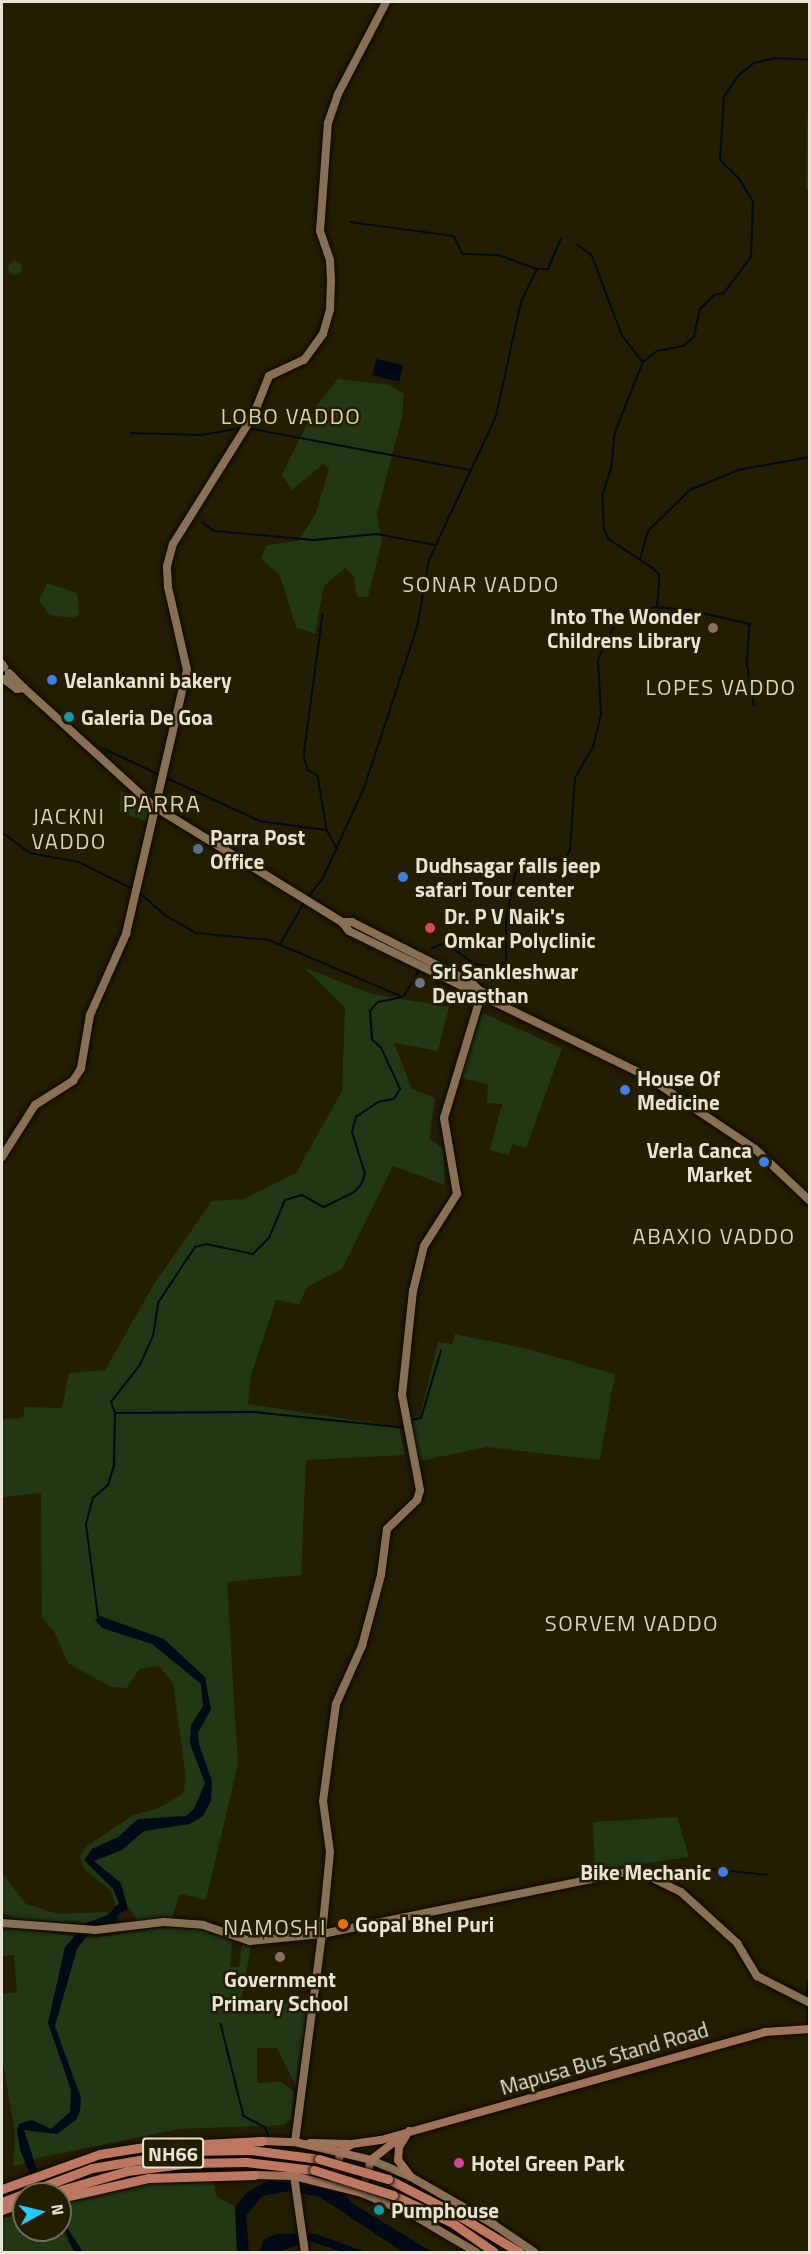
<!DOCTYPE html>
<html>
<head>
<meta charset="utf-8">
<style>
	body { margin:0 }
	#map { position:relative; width:811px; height:2254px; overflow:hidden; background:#231d02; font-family:"Titillium Web",sans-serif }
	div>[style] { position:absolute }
	.green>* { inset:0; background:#223815 }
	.round { border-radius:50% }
	.water>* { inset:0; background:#000a17; transform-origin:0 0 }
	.stream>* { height:1.5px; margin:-0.75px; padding:0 0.75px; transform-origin:0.75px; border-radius:0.75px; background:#000a17 }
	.roads { filter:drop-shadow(0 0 2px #0d0700) drop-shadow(0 0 2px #0d0700) }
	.secondary>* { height:8px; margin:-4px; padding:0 4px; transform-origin:4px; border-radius:4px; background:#896f54 }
	.primary>* { height:8px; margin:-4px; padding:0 4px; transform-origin:4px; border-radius:4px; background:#a07359 }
	.highway>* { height:9px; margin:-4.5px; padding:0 4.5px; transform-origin:4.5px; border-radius:4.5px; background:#be7761 }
	.bridges { filter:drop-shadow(0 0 2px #0d0700) drop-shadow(0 0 2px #0d0700) }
	.highway-bridge>* { height:9px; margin:-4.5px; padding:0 4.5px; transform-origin:4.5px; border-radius:4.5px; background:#be7761 }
	.dots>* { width:16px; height:16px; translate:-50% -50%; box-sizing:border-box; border:3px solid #231d02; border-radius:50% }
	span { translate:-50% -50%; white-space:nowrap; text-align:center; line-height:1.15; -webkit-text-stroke:5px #231d02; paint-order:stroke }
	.shield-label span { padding:2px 4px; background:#231d02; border:2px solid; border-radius:4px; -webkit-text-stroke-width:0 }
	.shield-label { font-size:20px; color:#e7e4d3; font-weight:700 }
	.poi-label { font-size:21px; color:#e7e4d3; font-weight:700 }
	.right { translate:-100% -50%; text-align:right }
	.left { translate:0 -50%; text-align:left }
	.street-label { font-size:21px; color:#e7e4d3 }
	.neighbourhood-label { font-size:22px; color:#dad4b2; letter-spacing:1.5px }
	.quarter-label { font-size:24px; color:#dad4b2; letter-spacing:1.5px }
	.frame { position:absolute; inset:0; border:3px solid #e7e4d3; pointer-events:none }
	.north { position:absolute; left:12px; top:2182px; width:60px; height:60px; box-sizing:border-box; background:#231d02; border:2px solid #716d56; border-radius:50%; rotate:82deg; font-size:16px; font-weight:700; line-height:24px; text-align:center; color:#e7e4d3 }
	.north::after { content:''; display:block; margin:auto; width:21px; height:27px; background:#22c9fd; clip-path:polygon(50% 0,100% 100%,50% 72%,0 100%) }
</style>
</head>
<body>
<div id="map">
	<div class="green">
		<i style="clip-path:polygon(807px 104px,810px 189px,806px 190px)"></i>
		<i class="round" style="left:8px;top:261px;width:14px;height:14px"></i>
		<i style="clip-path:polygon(338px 379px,390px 385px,404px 394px,402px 417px,377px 513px,382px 541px,368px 597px,357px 597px,354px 577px,345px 568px,324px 586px,315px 634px,296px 627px,280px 576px,261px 558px,267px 545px,298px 541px,316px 513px,329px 469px,323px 464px,292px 490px,282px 475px,316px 406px)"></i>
		<i style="clip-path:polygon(47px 583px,77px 593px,79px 614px,73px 618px,49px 615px,39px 600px)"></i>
		<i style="clip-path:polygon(121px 791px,148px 813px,148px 822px,120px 812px)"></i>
		<i style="clip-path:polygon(305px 968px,372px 994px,449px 1007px,438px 1051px,394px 1043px,412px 1089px,435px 1098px,429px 1139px,443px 1148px,445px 1185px,393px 1166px,342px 1269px,307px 1287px,299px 1304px,276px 1300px,251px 1375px,248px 1404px,399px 1427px,405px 1455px,306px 1460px,301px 1575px,227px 1582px,238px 1764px,206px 1900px,180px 1894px,171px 1920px,137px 1921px,130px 1908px,115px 1905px,111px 1891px,84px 1869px,80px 1856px,87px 1846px,133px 1815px,156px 1809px,183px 1794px,186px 1778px,173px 1683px,159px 1666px,139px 1669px,127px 1688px,111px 1687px,68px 1663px,54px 1631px,42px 1618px,41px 1493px,2px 1497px,2px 1419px,23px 1418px,25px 1407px,62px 1408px,69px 1373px,105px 1370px,154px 1284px,212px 1201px,244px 1199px,296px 1173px,342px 1091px,345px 1008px)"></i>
		<i style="clip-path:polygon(482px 1013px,562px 1048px,526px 1148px,513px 1144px,508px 1155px,490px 1150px,502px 1104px,487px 1103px,488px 1084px,459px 1078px)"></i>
		<i style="clip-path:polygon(455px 1334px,528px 1349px,615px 1374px,600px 1460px,487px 1447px,420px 1461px,408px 1418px,420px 1416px,438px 1342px,452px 1344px)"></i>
		<i style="clip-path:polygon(677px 1817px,689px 1857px,595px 1871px,593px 1822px)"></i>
		<i style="clip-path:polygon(2px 1873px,26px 1904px,58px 1914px,107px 1912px,111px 1924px,23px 1921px,2px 1913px)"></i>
		<i style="clip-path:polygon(2px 1927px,93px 1938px,169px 1927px,199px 1929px,232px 1940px,230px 1967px,239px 1967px,242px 1944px,251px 1946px,241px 2002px,308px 2004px,296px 2086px,277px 2048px,257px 2048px,257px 2083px,282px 2082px,294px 2092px,291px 2120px,284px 2125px,179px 2129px,38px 2158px,13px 2167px,15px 2134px,2px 2055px,2px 1994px,17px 1992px,14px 1955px,2px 1956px)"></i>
		<i style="clip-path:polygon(214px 2179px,216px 2196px,235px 2207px,237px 2252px,82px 2252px,60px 2217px,60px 2205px,87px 2197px,143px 2183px)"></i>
		<i style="clip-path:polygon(24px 2214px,24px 2230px,60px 2227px,74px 2252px,2px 2252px,2px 2218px)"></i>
	</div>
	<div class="water">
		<i style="left:376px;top:359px;width:28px;height:17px;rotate:13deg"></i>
		<i style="clip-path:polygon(100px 1616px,164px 1639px,205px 1677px,211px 1709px,198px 1733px,199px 1744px,212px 1781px,211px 1801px,203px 1816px,190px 1824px,144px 1831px,122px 1850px,94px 1861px,121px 1883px,128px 1909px,117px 1915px,117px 1921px,94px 1927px,77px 1949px,55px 2026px,81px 2098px,80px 2111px,76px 2120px,57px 2134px,24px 2130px,45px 2194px,38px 2194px,20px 2150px,17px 2130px,19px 2124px,32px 2120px,51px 2129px,70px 2112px,71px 2090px,48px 2023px,65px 1947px,86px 1923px,108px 1915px,119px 1903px,113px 1889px,84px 1860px,92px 1849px,118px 1837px,138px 1819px,186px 1816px,194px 1809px,205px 1783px,190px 1744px,191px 1725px,203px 1706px,201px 1684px,152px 1644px,102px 1628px,95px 1620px)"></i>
		<i style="clip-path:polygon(268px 2181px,303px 2184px,344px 2193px,352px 2203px,432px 2252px,403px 2252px,320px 2197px,289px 2191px,262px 2196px,246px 2216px,249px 2252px,237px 2252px,235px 2207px,247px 2192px)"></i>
		<i style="clip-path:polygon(60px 2217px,80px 2247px,82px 2252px,74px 2252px)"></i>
		<i style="clip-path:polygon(276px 2234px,316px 2234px,366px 2252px,343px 2252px,309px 2241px,278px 2252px,260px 2252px,263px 2240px)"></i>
	</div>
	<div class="stream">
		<i style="left:350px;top:222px;width:105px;rotate:7.7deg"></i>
		<i style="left:454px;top:236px;width:20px;rotate:63deg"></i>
		<i style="left:463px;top:254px;width:36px;rotate:2deg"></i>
		<i style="left:499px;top:255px;width:40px;rotate:20.2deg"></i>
		<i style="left:578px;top:245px;width:17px;rotate:36deg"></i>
		<i style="left:592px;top:255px;width:85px;rotate:69.4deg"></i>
		<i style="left:622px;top:335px;width:34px;rotate:52deg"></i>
		<i style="left:248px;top:428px;width:226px;rotate:10.7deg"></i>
		<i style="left:131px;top:433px;width:70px;rotate:1.6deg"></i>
		<i style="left:201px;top:435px;width:43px;rotate:-9.5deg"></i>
		<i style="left:202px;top:522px;width:16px;rotate:35deg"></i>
		<i style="left:215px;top:531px;width:99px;rotate:5.2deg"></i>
		<i style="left:314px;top:540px;width:63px;rotate:-5.4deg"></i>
		<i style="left:377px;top:534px;width:60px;rotate:10.6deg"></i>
		<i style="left:640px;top:559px;width:29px;rotate:-74deg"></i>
		<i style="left:648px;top:531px;width:59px;rotate:-44.3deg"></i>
		<i style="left:690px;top:490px;width:52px;rotate:-22.6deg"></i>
		<i style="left:738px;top:470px;width:73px;rotate:-10.2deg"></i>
		<i style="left:657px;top:607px;width:33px;rotate:5deg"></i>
		<i style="left:690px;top:610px;width:62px;rotate:13.1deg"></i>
		<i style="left:750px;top:624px;width:39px;rotate:94deg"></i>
		<i style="left:747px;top:663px;width:43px;rotate:80.5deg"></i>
		<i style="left:323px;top:615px;width:142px;rotate:97.7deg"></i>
		<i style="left:304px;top:756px;width:15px;rotate:74deg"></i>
		<i style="left:308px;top:770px;width:12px;rotate:31deg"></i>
		<i style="left:318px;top:776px;width:55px;rotate:80.5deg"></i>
		<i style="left:327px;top:830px;width:21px;rotate:61deg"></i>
		<i style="left:105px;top:749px;width:59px;rotate:25.3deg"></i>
		<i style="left:165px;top:777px;width:105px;rotate:24.9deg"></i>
		<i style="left:260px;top:821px;width:68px;rotate:7.7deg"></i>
		<i style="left:2px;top:832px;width:35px;rotate:37deg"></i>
		<i style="left:30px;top:853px;width:50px;rotate:10.4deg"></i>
		<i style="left:79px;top:862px;width:60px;rotate:26.6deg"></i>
		<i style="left:140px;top:893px;width:33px;rotate:41deg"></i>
		<i style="left:165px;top:915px;width:36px;rotate:30deg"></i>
		<i style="left:196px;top:933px;width:73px;rotate:5.5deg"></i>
		<i style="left:269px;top:940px;width:143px;rotate:23deg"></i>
		<i style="left:308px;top:897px;width:22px;rotate:-51deg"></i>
		<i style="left:322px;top:880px;width:101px;rotate:-65.5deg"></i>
		<i style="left:364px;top:788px;width:169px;rotate:-71.7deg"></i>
		<i style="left:417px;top:628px;width:69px;rotate:-80deg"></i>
		<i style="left:429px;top:560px;width:159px;rotate:-65deg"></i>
		<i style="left:496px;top:416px;width:117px;rotate:-77.6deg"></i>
		<i style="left:521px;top:302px;width:37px;rotate:-64deg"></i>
		<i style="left:537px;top:269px;width:11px"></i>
		<i style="left:548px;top:269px;width:33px;rotate:-67deg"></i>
		<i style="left:280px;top:944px;width:48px;rotate:-59.7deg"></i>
		<i style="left:432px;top:948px;width:14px;rotate:-21deg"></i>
		<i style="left:445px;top:943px;width:37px;rotate:35deg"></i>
		<i style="left:475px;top:964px;width:21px;rotate:8deg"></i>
		<i style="left:496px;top:967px;width:11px;rotate:-27deg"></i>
		<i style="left:506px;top:962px;width:42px;rotate:-90deg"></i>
		<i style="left:506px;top:920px;width:46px;rotate:-78.7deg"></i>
		<i style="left:515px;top:875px;width:11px;rotate:-63deg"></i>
		<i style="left:520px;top:865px;width:23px;rotate:-15deg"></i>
		<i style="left:542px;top:859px;width:22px;rotate:3deg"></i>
		<i style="left:564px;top:860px;width:12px;rotate:-59deg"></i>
		<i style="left:570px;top:850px;width:72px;rotate:-86deg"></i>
		<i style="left:575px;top:778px;width:36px;rotate:-60deg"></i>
		<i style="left:593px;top:747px;width:33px;rotate:-76deg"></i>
		<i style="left:601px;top:715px;width:55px;rotate:-93.1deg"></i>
		<i style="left:598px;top:660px;width:42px;rotate:-64.7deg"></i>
		<i style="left:616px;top:622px;width:17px;rotate:-45deg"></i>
		<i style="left:628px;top:610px;width:29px;rotate:-6deg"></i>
		<i style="left:657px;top:607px;width:21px;rotate:-85deg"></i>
		<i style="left:659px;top:586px;width:11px;rotate:-90deg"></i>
		<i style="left:659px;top:575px;width:10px;rotate:-135deg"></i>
		<i style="left:652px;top:568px;width:53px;rotate:-146.6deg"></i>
		<i style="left:608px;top:539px;width:11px;rotate:-112deg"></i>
		<i style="left:604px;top:529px;width:33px;rotate:-93deg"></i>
		<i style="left:602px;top:496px;width:28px;rotate:-72deg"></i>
		<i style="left:611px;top:469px;width:37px;rotate:-84deg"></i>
		<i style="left:615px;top:432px;width:75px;rotate:-68.2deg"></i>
		<i style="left:643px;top:362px;width:18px;rotate:-38deg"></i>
		<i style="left:657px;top:351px;width:26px;rotate:-11deg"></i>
		<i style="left:683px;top:346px;width:14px;rotate:-39deg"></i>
		<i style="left:694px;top:337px;width:29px;rotate:-78deg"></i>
		<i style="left:700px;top:309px;width:20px;rotate:-45deg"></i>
		<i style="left:714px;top:295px;width:10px;rotate:-11deg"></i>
		<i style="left:724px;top:293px;width:45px;rotate:-53.1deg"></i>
		<i style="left:751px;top:257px;width:55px;rotate:-87.9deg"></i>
		<i style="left:753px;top:202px;width:27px;rotate:-121deg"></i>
		<i style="left:739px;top:179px;width:27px;rotate:-135deg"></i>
		<i style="left:720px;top:160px;width:63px;rotate:-86.4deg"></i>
		<i style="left:724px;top:97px;width:27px;rotate:-56deg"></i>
		<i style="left:739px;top:75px;width:19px;rotate:-39deg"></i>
		<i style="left:754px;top:63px;width:22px;rotate:-13deg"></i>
		<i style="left:775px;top:58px;width:35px;rotate:3deg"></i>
		<i style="left:404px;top:996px;width:31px;rotate:-59deg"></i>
		<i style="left:115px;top:1413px;width:139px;rotate:-0.4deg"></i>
		<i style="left:254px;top:1412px;width:153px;rotate:6deg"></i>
		<i style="left:411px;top:1426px;width:6px;rotate:-90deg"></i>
		<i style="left:411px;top:1420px;width:10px;rotate:-11deg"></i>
		<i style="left:421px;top:1418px;width:70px;rotate:-73.4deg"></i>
		<i style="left:98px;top:1617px;width:94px;rotate:-97.4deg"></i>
		<i style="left:86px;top:1524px;width:27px;rotate:-75deg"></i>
		<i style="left:93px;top:1498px;width:20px;rotate:-41deg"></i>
		<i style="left:108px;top:1485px;width:21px;rotate:-73deg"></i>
		<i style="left:114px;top:1465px;width:52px;rotate:-88.9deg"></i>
		<i style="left:115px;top:1413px;width:12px;rotate:-110deg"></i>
		<i style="left:111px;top:1402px;width:47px;rotate:-51.9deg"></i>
		<i style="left:140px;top:1365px;width:32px;rotate:-66deg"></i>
		<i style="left:153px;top:1336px;width:33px;rotate:-81deg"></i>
		<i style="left:158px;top:1303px;width:67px;rotate:-56.5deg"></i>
		<i style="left:195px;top:1247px;width:12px;rotate:-14deg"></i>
		<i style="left:207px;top:1244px;width:47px;rotate:12.3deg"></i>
		<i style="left:253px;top:1254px;width:23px;rotate:-45deg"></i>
		<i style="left:269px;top:1238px;width:41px;rotate:-67.2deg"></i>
		<i style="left:285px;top:1200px;width:18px;rotate:-16deg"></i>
		<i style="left:302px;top:1195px;width:25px;rotate:29deg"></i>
		<i style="left:324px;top:1207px;width:32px;rotate:-26deg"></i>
		<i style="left:353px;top:1193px;width:11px;rotate:-45deg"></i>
		<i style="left:361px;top:1185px;width:12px;rotate:-70deg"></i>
		<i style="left:365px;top:1174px;width:44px;rotate:-107.2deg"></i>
		<i style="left:352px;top:1132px;width:16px;rotate:-75deg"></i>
		<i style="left:356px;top:1117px;width:27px;rotate:-34deg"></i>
		<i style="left:378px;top:1102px;width:16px;rotate:-11deg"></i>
		<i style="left:394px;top:1099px;width:12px;rotate:-59deg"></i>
		<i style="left:400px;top:1089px;width:45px;rotate:-114.9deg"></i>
		<i style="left:381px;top:1048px;width:12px;rotate:-138deg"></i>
		<i style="left:372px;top:1040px;width:29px;rotate:-94deg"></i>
		<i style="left:370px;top:1011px;width:12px;rotate:-48deg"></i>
		<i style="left:378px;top:1002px;width:25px;rotate:-11deg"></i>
		<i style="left:694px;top:1867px;width:74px;rotate:6.2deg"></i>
		<i style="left:808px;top:1982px;width:17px;rotate:90deg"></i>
		<i style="left:808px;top:2006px;width:20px;rotate:90deg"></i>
		<i style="left:221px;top:2024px;width:95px;rotate:76deg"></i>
		<i style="left:244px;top:2116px;width:24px;rotate:28deg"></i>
		<i style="left:265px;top:2127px;width:12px;rotate:66deg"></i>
	</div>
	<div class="roads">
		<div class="secondary">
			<i style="left:2px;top:664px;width:4px;rotate:56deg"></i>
			<i style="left:4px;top:679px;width:16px;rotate:38deg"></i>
			<i style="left:17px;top:689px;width:7px;rotate:-8deg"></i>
			<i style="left:24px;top:688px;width:21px;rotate:-135deg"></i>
			<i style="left:24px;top:688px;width:177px;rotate:42.3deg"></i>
			<i style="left:155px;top:807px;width:220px;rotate:31.6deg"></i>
			<i style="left:342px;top:922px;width:11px;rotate:52deg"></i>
			<i style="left:349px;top:931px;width:331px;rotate:26deg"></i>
			<i style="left:646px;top:1076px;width:131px;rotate:33.8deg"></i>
			<i style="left:755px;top:1149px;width:76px;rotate:43.4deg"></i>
			<i style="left:342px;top:922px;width:10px"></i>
			<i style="left:352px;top:922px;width:135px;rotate:26.9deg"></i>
			<i style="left:472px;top:983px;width:11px;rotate:45deg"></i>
			<i style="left:2px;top:1157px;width:62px;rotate:-57.6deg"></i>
			<i style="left:35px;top:1105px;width:45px;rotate:-32.3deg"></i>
			<i style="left:73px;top:1081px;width:15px;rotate:-58deg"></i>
			<i style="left:81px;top:1068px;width:54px;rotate:-80.4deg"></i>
			<i style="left:90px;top:1015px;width:89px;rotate:-66deg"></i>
			<i style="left:126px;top:934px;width:271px;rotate:-77deg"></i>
			<i style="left:187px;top:670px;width:85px;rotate:-102.9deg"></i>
			<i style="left:168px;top:587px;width:21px;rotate:-93deg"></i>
			<i style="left:167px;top:566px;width:23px;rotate:-75deg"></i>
			<i style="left:173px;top:544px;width:151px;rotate:-58deg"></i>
			<i style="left:253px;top:416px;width:43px;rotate:-68.2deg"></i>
			<i style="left:269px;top:376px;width:38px;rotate:-25deg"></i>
			<i style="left:304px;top:360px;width:32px;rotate:-54deg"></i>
			<i style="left:323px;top:334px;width:26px;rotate:-74deg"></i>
			<i style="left:330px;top:309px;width:29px;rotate:-88deg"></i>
			<i style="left:331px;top:280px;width:20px;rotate:-93deg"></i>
			<i style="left:330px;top:260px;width:31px;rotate:-109deg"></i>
			<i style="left:320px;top:231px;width:108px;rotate:-85.8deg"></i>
			<i style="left:328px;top:123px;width:31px;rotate:-71deg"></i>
			<i style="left:338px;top:94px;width:104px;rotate:-62.4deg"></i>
			<i style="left:2px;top:1923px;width:94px;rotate:4.3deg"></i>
			<i style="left:96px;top:1930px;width:68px;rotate:-6.7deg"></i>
			<i style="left:164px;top:1922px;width:39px;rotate:4deg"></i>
			<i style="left:203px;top:1925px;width:50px;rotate:18.8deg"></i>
			<i style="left:250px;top:1941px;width:72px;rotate:-5.6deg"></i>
			<i style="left:322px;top:1934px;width:320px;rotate:-11.5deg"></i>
			<i style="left:636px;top:1870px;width:50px;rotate:26.1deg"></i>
			<i style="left:681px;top:1892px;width:76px;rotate:42.3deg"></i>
			<i style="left:737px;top:1943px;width:39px;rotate:59deg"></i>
			<i style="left:757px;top:1976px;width:59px;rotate:27deg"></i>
			<i style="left:295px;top:2142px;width:210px;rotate:-82.6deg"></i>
			<i style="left:322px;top:1934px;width:82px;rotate:-84.4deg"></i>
			<i style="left:330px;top:1852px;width:51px;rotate:-97.8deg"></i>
			<i style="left:323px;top:1801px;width:98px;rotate:-82.4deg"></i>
			<i style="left:336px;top:1704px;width:64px;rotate:-65.9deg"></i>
			<i style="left:362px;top:1646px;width:73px;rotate:-75deg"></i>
			<i style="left:381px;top:1575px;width:46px;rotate:-82.6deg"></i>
			<i style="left:387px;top:1529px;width:42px;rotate:-44deg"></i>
			<i style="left:417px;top:1500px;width:10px;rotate:-73deg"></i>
			<i style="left:420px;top:1490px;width:97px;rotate:-100.7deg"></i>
			<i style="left:402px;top:1395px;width:105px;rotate:-84deg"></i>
			<i style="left:413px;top:1291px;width:46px;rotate:-76.3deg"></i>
			<i style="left:424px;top:1246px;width:62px;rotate:-57.6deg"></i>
			<i style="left:457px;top:1194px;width:77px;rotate:-99.7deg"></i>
			<i style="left:444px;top:1118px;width:132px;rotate:-73.2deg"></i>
			<i style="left:371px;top:2160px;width:43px;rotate:23deg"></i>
			<i style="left:411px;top:2177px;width:95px;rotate:29.8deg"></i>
			<i style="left:493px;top:2224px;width:50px;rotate:34.3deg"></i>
			<i style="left:294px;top:2176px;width:77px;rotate:81.8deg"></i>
			<i style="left:362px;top:2193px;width:56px;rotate:23.3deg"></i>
			<i style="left:413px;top:2215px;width:73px;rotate:30.4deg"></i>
		</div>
		<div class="primary">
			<i style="left:409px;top:2131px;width:19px;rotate:122deg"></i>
			<i style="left:399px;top:2147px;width:13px;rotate:94deg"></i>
			<i style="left:398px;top:2160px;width:21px;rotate:53deg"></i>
			<i style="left:262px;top:2141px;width:33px;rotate:2deg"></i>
			<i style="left:295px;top:2142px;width:78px;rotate:13.3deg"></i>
			<i style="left:310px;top:2143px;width:41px;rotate:1.4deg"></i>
			<i style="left:254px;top:2175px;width:40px;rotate:1.4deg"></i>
			<i style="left:294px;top:2176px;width:70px;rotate:14deg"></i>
			<i style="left:362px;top:2193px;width:34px;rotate:-75deg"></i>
			<i style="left:371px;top:2160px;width:36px;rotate:-38deg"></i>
			<i style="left:332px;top:2185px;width:35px;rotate:-75deg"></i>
			<i style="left:341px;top:2151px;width:13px;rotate:-32deg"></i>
			<i style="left:352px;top:2144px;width:29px;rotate:-8deg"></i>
			<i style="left:381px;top:2140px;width:399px;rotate:-15.7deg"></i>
			<i style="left:765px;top:2032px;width:45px;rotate:-3.8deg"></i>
		</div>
		<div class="highway">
			<i style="left:388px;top:2179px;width:76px;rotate:27.2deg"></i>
			<i style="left:456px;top:2214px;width:74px;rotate:31.1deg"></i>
			<i style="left:2px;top:2189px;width:104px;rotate:-19.7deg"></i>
			<i style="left:100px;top:2154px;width:45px;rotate:-9deg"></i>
			<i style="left:144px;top:2147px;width:118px;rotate:-2.9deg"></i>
			<i style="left:47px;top:2194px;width:83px;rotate:-16deg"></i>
			<i style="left:127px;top:2171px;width:64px;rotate:-7.2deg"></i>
			<i style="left:190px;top:2163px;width:56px;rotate:-1deg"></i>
			<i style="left:246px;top:2162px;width:68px;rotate:6.7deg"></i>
			<i style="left:393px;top:2195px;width:64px;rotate:25deg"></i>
			<i style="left:451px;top:2222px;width:52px;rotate:34.9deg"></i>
			<i style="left:60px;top:2198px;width:90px;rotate:-12.8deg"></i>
			<i style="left:148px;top:2178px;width:106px;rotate:-1.6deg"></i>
			<i style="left:2px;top:2202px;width:96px;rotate:-20.7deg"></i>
			<i style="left:92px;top:2168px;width:100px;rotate:-9.7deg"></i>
			<i style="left:191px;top:2151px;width:60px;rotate:-1deg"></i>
			<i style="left:251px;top:2150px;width:69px;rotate:7.5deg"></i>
			<i style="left:2px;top:2210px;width:23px;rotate:-20deg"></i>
		</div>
	</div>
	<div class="bridges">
		<div class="highway-bridge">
			<i style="left:319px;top:2159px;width:72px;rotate:16.2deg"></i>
			<i style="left:314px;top:2170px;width:83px;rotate:17.6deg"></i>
		</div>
	</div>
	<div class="dots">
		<i style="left:713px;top:628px;background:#8d6e63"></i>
		<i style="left:52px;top:680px;background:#3f7fe0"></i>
		<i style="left:69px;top:717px;background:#0f9aa8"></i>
		<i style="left:198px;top:849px;background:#5c6f8a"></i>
		<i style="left:403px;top:877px;background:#3f7fe0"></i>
		<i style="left:430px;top:928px;background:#e0444e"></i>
		<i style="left:420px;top:983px;background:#6b7280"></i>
		<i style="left:625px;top:1090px;background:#3f7fe0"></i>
		<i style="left:764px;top:1162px;background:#3f7fe0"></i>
		<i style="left:723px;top:1872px;background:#3f7fe0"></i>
		<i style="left:343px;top:1924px;background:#e8710a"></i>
		<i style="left:280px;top:1957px;background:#8d6e63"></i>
		<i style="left:459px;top:2163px;background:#d1479c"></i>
		<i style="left:379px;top:2210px;background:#0f9aa8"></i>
	</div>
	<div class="shield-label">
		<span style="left:173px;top:2153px">NH66</span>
	</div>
	<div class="poi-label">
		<span class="right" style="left:701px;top:628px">Into The Wonder<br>Childrens Library</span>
		<span class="left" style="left:64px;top:680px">Velankanni bakery</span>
		<span class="left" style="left:81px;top:717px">Galeria De Goa</span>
		<span class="left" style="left:210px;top:849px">Parra Post<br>Office</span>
		<span class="left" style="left:415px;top:877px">Dudhsagar falls jeep<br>safari Tour center</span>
		<span class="left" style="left:444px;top:928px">Dr. P V Naik's<br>Omkar Polyclinic</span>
		<span class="left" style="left:432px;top:983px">Sri Sankleshwar<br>Devasthan</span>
		<span class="left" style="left:637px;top:1090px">House Of<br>Medicine</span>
		<span class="right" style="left:752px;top:1162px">Verla Canca<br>Market</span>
		<span class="right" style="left:711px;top:1872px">Bike Mechanic</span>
		<span class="left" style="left:355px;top:1924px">Gopal Bhel Puri</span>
		<span style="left:280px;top:1991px">Government<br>Primary School</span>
		<span class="left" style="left:471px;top:2163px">Hotel Green Park</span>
		<span class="left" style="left:391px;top:2210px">Pumphouse</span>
	</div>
	<div class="street-label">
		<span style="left:604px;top:2058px;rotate:-16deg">Mapusa Bus Stand Road</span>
	</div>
	<div class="neighbourhood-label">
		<span style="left:291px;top:417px">LOBO VADDO</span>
		<span style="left:481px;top:585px">SONAR VADDO</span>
		<span style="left:721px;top:688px">LOPES VADDO</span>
		<span style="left:69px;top:829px">JACKNI<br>VADDO</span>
		<span style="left:714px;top:1237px">ABAXIO VADDO</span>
		<span style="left:632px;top:1624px">SORVEM VADDO</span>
		<span style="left:275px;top:1928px">NAMOSHI</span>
	</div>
	<div class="quarter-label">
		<span style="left:162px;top:804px">PARRA</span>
	</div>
	<div class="frame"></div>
	<div class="north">N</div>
</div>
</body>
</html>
